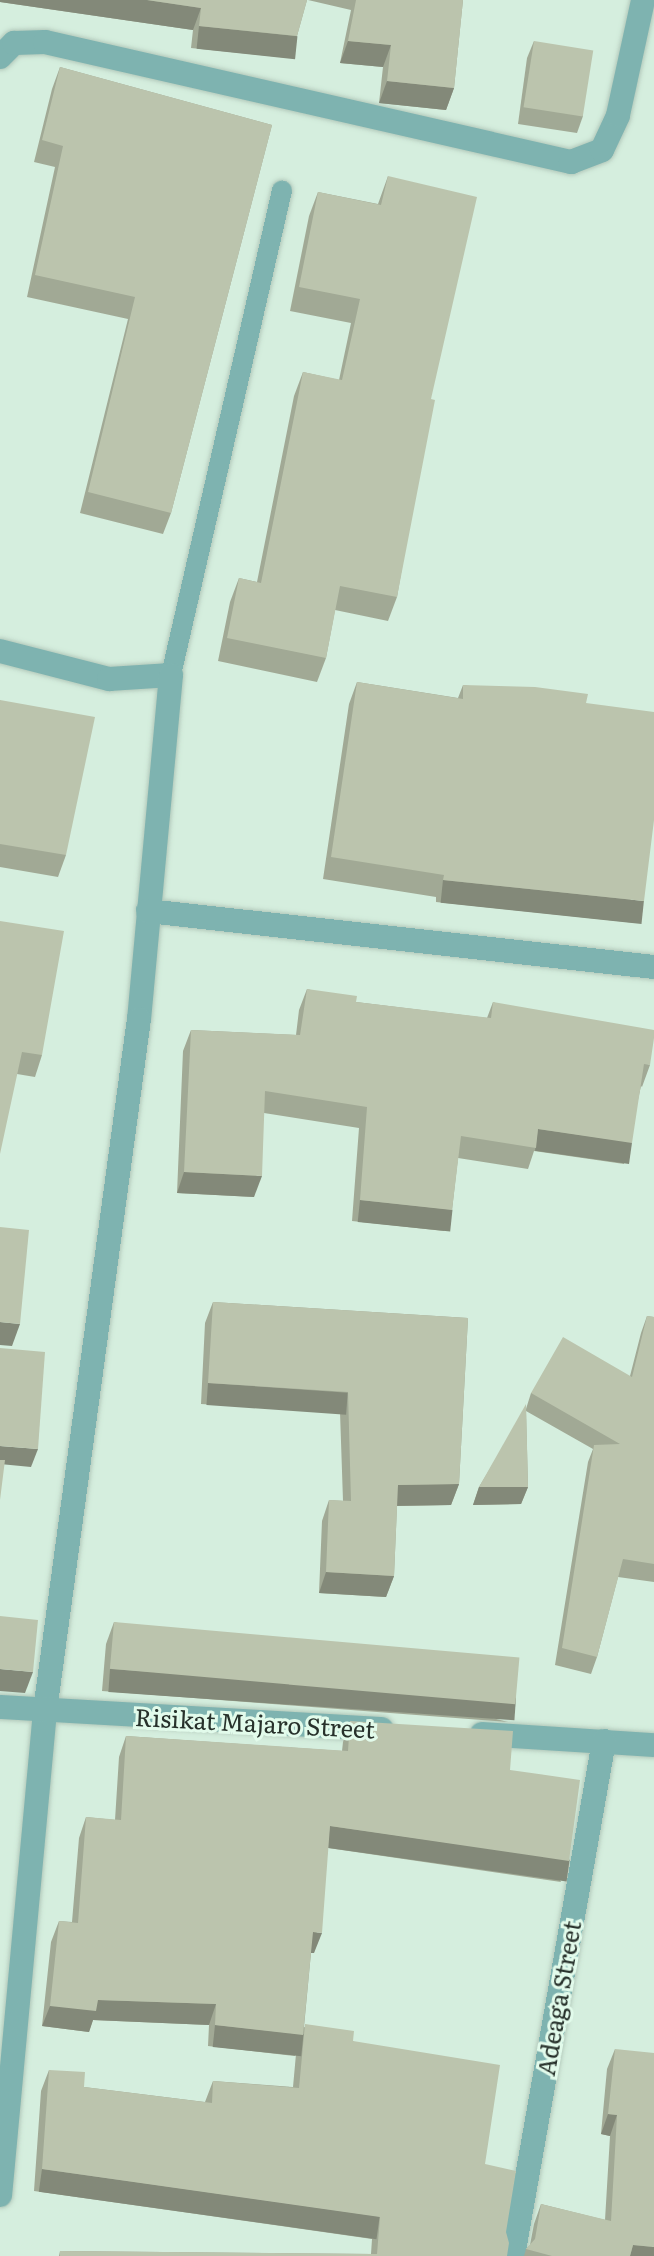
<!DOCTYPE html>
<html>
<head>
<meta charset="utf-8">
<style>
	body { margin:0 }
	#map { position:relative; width:654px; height:2256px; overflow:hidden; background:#d5eede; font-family:Literata,serif }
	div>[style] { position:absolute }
	.roads { filter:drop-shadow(0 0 2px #b2c8ba) drop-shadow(0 0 2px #b2c8ba) }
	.lane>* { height:20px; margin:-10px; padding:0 10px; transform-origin:10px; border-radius:10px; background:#7eb3b0 }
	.street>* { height:24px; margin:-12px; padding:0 12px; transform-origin:12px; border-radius:12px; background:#7eb3b0 }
	.wall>* { inset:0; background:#a1a995 }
	.shaded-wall>* { inset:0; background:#838979; transform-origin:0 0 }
	.building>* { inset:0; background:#bbc4ad; transform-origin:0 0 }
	span { translate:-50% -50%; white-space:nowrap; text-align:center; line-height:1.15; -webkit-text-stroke:6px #e2fbeb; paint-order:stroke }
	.street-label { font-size:24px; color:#27312b }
</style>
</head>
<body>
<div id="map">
	<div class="roads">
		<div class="lane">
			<i style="left:171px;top:675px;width:497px;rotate:-77.1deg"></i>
		</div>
		<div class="street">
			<i style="left:0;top:57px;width:20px;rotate:-45deg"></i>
			<i style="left:14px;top:43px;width:31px;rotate:-2deg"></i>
			<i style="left:45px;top:42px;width:540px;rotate:12.85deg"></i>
			<i style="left:571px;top:162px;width:33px;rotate:-21deg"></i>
			<i style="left:602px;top:150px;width:38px;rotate:-65deg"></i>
			<i style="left:618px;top:115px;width:118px;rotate:-77.7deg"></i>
			<i style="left:0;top:651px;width:113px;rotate:14.4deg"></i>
			<i style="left:109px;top:679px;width:62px;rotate:-3.7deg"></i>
			<i style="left:171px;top:675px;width:345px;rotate:95.3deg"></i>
			<i style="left:139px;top:1019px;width:698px;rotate:97.74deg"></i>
			<i style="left:45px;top:1711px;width:486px;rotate:95.3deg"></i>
			<i style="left:148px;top:911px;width:509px;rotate:6.32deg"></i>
			<i style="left:0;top:1707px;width:382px;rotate:3.3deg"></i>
			<i style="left:482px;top:1734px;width:172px;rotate:3.7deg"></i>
			<i style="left:513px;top:2256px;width:523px;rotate:-79.98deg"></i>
		</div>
	</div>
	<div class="wall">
		<i style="clip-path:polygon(0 0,307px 0,297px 36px,289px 58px,191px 48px,193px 30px,0 2px)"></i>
		<i style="clip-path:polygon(308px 0,463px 0,454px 88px,446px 110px,379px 103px,383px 67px,340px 63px,351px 10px)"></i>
		<i style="clip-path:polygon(534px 41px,583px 116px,577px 133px,518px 124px,527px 58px)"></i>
		<i style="clip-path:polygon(60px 67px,272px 125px,171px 513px,163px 534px,80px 513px,128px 319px,27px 297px,55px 167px,34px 162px,52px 89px)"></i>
		<i style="clip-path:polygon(388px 176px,431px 399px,397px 597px,388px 621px,335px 610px,326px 658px,317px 682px,218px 661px,230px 602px,239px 578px,257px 582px,294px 396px,303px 372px,339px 380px,351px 323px,290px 311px,309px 216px,318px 192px,378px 204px)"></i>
		<i style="clip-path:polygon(357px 682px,458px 698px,463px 685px,586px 703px,636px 923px,436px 902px,436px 897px,323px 879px,349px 704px)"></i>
		<i style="clip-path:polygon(0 700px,66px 855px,58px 877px,0 867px)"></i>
		<i style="clip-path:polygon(0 921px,42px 1055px,35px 1077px,17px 1074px)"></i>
		<i style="clip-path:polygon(307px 989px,356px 1002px,487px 1018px,493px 1002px,650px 1065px,642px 1087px,641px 1086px,624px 1164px,534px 1151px,528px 1169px,458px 1158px,452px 1210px,444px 1231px,352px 1221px,359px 1128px,264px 1113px,254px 1197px,177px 1193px,183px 1051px,191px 1030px,296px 1035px,299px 1010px)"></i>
		<i style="clip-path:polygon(213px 1302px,468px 1318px,459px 1484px,451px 1505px,397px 1506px,394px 1576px,386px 1597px,319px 1593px,322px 1521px,329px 1500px,343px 1501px,340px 1412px,201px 1404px,205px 1323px)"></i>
		<i style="clip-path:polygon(647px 1316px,654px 1317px,654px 1582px,618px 1577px,597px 1657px,591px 1674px,555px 1665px,588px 1462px,593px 1449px,526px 1411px,528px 1487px,521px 1504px,473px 1505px,479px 1487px,526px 1409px,531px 1393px,630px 1376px,641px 1333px)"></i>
		<i style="clip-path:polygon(114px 1622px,508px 1722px,102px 1691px,106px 1644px)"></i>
		<i style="clip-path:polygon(350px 1721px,510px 1770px,561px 1882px,328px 1848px,314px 1953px,311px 1953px,304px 2027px,353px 2041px,485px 2164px,506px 2232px,507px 2256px,59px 2256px,60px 2251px,371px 2254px,372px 2239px,34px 2191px,41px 2091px,49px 2070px,84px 2087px,205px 2102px,213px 2081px,293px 2087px,296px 2054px,295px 2056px,208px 2046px,209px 2025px,93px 2020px,89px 2032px,42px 2026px,51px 1942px,59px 1921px,72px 1922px,79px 1838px,86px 1817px,115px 1820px,119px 1757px,126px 1736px,342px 1751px,343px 1742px)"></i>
		<i style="clip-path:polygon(615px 2049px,654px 2256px,524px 2256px,526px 2249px,530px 2245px,534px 2224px,541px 2204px,605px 2220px,610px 2136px,601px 2134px,607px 2069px)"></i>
	</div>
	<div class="shaded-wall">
		<i style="clip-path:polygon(0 0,147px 0,201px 8px,193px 30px,0 2px)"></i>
		<i style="left:199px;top:26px;width:99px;height:23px;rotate:6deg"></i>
		<i style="clip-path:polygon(348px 41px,391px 45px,383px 67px,340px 63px)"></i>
		<i style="clip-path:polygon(387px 81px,454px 88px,446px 110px,379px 103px)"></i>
		<i style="left:443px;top:880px;width:202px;height:23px;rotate:6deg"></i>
		<i style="left:538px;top:1129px;width:95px;height:22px;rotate:8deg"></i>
		<i style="clip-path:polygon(184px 1172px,262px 1176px,254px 1197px,177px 1193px)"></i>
		<i style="left:360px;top:1200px;width:93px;height:22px;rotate:6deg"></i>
		<i style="clip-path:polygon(0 1322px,20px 1324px,12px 1346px,0 1345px)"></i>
		<i style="left:208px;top:1383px;width:140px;height:22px;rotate:4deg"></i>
		<i style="clip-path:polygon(0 1446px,38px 1449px,31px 1467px,0 1464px)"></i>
		<i style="clip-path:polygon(459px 1484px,451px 1505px,390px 1506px,398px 1485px)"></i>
		<i style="clip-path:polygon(479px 1487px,528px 1487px,521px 1504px,473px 1505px)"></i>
		<i style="clip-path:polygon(326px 1572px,394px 1576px,386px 1597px,319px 1593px)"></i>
		<i style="clip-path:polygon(0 1669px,33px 1672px,25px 1693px,0 1691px)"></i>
		<i style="left:110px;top:1669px;width:407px;height:23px;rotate:4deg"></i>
		<i style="left:330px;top:1826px;width:242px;height:22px;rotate:8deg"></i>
		<i style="clip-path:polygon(313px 1932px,322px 1933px,314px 1953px,305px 1953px)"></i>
		<i style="clip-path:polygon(98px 2000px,216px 2004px,209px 2025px,93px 2020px,89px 2032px,42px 2026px,50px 2006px)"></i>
		<i style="left:215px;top:2025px;width:89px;height:22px;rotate:6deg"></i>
		<i style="clip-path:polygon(608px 2114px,617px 2115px,610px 2136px,601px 2134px)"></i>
		<i style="left:42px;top:2169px;width:341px;height:23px;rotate:8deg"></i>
		<i style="clip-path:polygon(633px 2245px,654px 2247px,654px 2256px,630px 2256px)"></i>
	</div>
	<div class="building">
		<i style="clip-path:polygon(147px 0,307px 0,297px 36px,199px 26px,201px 8px)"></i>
		<i style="clip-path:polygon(356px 0,463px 0,454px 88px,387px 81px,391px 45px,348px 41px)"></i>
		<i style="left:534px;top:41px;width:60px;height:67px;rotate:9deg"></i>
		<i style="clip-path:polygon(60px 67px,272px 125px,171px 513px,88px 492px,135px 297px,35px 275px,63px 146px,42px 140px)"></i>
		<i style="clip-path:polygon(388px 176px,477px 197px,431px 399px,435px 400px,397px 597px,340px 586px,326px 658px,227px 638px,239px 578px,261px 583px,303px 372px,342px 380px,360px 299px,299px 287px,318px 192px,381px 205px)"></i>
		<i style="clip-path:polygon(357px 682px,463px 699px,463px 685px,535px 687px,588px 694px,586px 703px,654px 712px,654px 820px,644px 901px,443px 880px,444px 875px,331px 857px)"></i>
		<i style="clip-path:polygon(0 700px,95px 717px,66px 855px,0 844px)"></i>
		<i style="clip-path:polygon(0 921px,64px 931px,42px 1055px,22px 1052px,0 1154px)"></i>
		<i style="clip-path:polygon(307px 989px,357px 996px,356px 1002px,491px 1018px,493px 1002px,654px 1030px,654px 1038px,650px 1065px,644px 1064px,632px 1143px,538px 1129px,536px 1148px,461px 1136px,452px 1210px,360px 1200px,367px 1107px,265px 1091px,262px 1176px,184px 1172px,191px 1030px,300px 1035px)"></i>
		<i style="clip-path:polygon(0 1227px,29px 1230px,20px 1324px,0 1322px)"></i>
		<i style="clip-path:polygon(213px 1302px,468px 1318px,459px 1484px,398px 1485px,394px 1576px,326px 1572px,329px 1500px,351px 1501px,348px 1392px,208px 1383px)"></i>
		<i style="clip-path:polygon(647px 1316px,654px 1317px,654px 1564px,623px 1559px,597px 1657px,562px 1648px,594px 1445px,620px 1444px,531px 1393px,563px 1337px,632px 1377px)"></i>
		<i style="clip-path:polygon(0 1348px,45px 1352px,38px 1449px,0 1446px)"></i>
		<i style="clip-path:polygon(526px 1404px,528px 1487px,479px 1487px)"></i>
		<i style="clip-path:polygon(0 1460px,5px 1460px,0 1500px)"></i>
		<i style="clip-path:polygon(0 1616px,38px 1620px,33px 1672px,0 1669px)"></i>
		<i style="left:114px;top:1622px;width:407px;height:47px;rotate:5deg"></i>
		<i style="clip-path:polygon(350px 1721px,513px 1731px,510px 1770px,580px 1780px,569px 1861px,330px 1826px,322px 1933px,313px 1932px,303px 2035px,215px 2025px,216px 2004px,98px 2000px,96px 2011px,50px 2006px,59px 1921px,78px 1923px,86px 1817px,121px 1820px,126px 1736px,348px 1751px)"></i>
		<i style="clip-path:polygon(305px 2024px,354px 2031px,353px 2041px,500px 2065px,485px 2164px,516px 2171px,506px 2232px,509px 2243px,507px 2256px,60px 2256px,60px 2251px,377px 2254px,380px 2217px,42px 2169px,49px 2070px,85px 2072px,84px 2087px,212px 2103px,213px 2081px,299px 2088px)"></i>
		<i style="clip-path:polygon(615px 2049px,654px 2053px,654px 2247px,633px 2245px,630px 2256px,552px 2256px,526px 2249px,535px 2239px,541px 2204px,611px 2221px,617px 2115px,608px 2114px)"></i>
	</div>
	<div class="street-label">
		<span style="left:255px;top:1722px;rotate:3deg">Risikat Majaro Street</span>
		<span style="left:558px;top:1998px;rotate:-80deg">Adeaga Street</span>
	</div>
</div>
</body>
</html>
